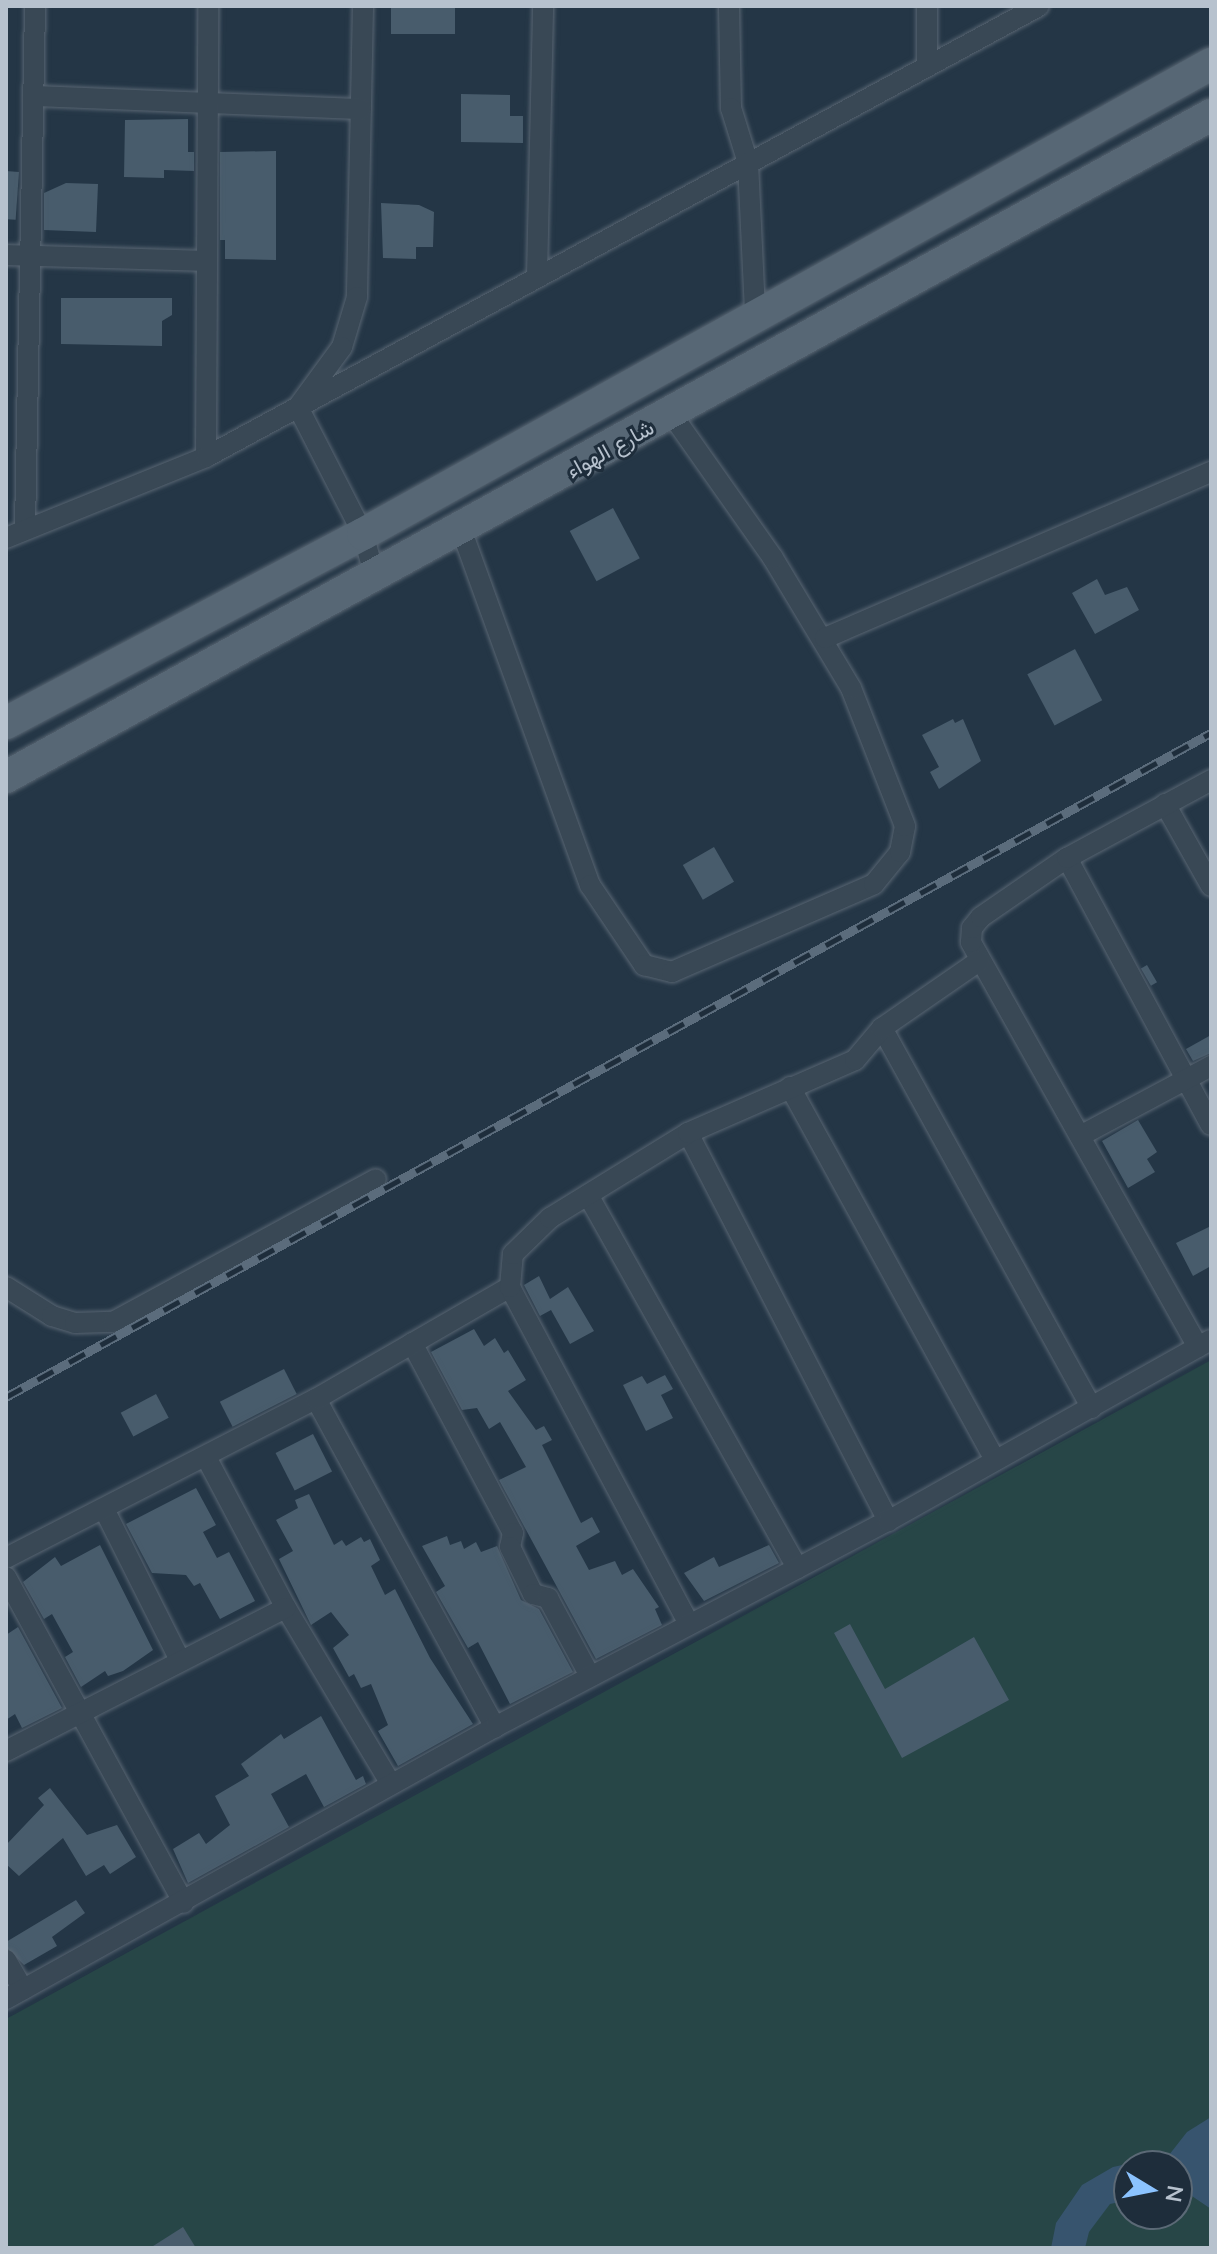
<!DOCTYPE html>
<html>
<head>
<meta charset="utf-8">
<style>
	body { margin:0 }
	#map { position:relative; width:1217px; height:2254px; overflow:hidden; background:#243646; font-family:Mulish,Vazirmatn,sans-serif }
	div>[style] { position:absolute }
	.green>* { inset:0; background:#274647 }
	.water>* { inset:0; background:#37546e }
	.building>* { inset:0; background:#485c6c; transform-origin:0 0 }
	.roads { filter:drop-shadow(0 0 2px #586572) drop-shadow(0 0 2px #586572) }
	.minor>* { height:20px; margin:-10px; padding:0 10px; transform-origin:10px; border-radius:10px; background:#394855 }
	.primary>* { height:32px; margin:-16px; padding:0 16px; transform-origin:16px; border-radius:16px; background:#576775 }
	.rail>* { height:9px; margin-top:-4.5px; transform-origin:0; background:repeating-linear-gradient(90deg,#1e2d3b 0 18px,#5b6c7c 0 36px); box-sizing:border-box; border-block:2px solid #5b6c7c }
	span { translate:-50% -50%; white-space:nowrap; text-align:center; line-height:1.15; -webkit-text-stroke:6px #1e2d3b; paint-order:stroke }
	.street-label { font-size:22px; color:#b7c2ce }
	.frame { position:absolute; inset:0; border:8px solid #b7c2ce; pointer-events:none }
	.north { position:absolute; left:1113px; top:2150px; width:80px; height:80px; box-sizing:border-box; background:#1e2d3b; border:2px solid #5b6976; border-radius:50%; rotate:100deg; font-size:22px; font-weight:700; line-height:32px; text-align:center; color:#b7c2ce }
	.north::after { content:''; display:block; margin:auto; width:28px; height:36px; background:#8bc3ff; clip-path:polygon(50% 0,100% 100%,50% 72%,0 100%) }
</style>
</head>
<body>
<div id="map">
	<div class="green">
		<i style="clip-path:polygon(evenodd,1211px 1360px,1211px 2248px,6px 2248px,6px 2019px,1211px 1360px,1129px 2166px,1177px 2166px,1177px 2214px,1129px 2214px,1129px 2166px)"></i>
	</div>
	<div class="water">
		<i style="clip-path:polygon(1211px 2117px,1211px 2209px,1186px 2192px,1177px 2193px,1177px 2166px,1129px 2166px,1129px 2200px,1110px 2204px,1089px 2232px,1085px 2248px,1051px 2248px,1056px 2223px,1082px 2185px,1113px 2167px,1169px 2155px,1187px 2132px)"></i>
	</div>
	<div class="building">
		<i style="left:391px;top:6px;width:64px;height:28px"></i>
		<i style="clip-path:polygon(461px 94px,510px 95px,510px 116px,523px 116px,523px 143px,461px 142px)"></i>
		<i style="clip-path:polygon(188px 119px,188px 152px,194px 152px,194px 171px,164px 170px,164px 178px,124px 177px,125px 120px)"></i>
		<i style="clip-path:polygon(276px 151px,276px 260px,225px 259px,225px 240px,220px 240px,220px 152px)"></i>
		<i style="left:6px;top:171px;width:13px;height:48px;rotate:4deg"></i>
		<i style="clip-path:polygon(66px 183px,98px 184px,96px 232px,44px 230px,44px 193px)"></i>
		<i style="clip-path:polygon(381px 203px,419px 205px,434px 212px,433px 247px,416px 247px,416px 259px,383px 258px)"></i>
		<i style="clip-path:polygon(61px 298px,172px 298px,172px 315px,162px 321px,162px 346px,61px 344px)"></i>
		<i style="left:613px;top:508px;width:57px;height:49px;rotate:62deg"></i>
		<i style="clip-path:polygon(1097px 579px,1105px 595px,1127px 587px,1139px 610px,1095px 634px,1072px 593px)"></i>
		<i style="left:1075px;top:649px;width:58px;height:54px;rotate:62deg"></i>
		<i style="clip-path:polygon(953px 719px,955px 723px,963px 719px,981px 761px,939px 789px,930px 772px,939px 767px,922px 735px)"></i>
		<i style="left:714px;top:847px;width:40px;height:36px;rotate:60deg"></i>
		<i style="left:1147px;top:965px;width:20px;height:7px;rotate:60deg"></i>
		<i style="clip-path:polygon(1211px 1035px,1211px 1053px,1193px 1061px,1186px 1049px)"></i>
		<i style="clip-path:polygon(1138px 1120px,1157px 1152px,1147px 1159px,1155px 1172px,1128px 1188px,1102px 1141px)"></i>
		<i style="clip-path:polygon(1211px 1226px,1211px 1266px,1193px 1276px,1176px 1243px)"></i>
		<i style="clip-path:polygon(539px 1276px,550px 1299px,568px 1287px,594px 1331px,570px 1344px,551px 1310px,540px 1316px,524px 1285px)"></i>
		<i style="clip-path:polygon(474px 1329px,484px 1346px,495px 1338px,504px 1353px,508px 1350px,526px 1380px,508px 1391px,536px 1430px,544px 1426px,552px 1440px,542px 1445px,581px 1523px,592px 1517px,600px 1532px,576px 1546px,589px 1570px,615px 1561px,622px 1575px,633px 1569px,659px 1607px,655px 1609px,662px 1625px,596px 1659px,499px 1480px,526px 1467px,500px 1422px,489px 1429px,477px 1408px,462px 1410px,431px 1352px)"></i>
		<i style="left:284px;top:1369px;width:28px;height:72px;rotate:63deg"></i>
		<i style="clip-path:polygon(665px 1375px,673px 1389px,661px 1395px,673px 1418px,646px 1431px,623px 1385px,642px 1376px,647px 1384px)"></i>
		<i style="left:156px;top:1394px;width:27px;height:40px;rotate:62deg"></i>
		<i style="left:313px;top:1434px;width:42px;height:42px;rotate:63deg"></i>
		<i style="clip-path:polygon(196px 1488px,216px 1525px,203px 1532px,217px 1558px,229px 1552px,255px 1601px,220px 1619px,200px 1583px,194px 1586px,186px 1575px,152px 1573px,126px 1524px)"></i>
		<i style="clip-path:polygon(309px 1494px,334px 1545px,342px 1540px,346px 1546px,361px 1537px,364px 1542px,370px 1539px,380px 1560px,371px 1566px,385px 1595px,395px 1589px,430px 1658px,473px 1724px,398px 1766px,378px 1731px,388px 1725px,371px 1684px,361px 1688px,354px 1674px,349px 1677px,333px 1648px,349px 1635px,331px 1612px,311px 1625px,279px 1559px,293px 1551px,276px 1520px,298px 1508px,295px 1500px)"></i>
		<i style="clip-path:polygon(447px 1536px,450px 1545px,461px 1541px,464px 1549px,476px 1542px,481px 1552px,497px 1546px,521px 1600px,539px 1609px,573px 1672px,510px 1704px,478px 1642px,468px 1648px,436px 1592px,445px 1586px,422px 1546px)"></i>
		<i style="clip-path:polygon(100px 1545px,153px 1650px,123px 1671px,108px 1676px,105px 1671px,81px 1687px,65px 1657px,73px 1652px,52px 1614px,44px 1619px,23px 1582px,55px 1557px,61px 1566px)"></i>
		<i style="clip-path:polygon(769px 1545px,779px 1563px,704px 1601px,684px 1573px,714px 1557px,719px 1567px)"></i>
		<i style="clip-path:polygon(850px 1624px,885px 1689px,974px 1637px,1009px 1700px,902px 1758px,834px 1633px)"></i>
		<i style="clip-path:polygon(18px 1627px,62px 1708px,22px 1728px,15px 1714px,6px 1720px,6px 1635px)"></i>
		<i style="clip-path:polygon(321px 1716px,356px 1780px,363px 1776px,366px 1784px,324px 1807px,306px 1774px,271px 1794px,289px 1827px,188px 1883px,173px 1849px,199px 1833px,206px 1844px,230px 1825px,215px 1796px,249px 1776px,241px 1764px,281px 1734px,284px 1739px)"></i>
		<i style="clip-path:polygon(50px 1788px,87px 1835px,117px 1825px,136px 1857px,110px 1874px,104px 1865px,86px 1876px,63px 1838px,19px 1876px,6px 1864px,6px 1845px,44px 1805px,38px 1798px)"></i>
		<i style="clip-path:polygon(76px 1900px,85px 1913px,52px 1937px,57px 1946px,24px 1965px,6px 1947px,6px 1942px)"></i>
		<i style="clip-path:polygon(183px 2227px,196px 2248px,150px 2248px)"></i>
	</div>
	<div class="roads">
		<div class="minor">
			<i style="left:363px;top:6px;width:291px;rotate:91.2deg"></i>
			<i style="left:357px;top:297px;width:52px;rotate:106.7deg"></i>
			<i style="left:342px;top:347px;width:74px;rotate:126.3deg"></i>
			<i style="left:298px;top:407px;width:143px;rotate:62.9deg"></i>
			<i style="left:363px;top:534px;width:45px;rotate:74.4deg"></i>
			<i style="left:729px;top:6px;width:102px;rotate:88.9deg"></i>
			<i style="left:731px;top:108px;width:58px;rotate:72.8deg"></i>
			<i style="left:748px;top:163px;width:150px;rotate:87.3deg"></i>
			<i style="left:927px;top:6px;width:60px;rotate:90deg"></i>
			<i style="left:33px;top:96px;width:328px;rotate:2.3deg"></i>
			<i style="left:6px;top:255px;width:201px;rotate:1.7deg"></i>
			<i style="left:537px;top:276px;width:270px;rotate:-88.7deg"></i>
			<i style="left:206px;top:457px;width:451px;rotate:-89.7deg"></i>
			<i style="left:25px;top:528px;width:522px;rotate:-88.9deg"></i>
			<i style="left:461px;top:529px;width:379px;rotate:70.1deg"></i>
			<i style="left:590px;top:885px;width:97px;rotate:56deg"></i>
			<i style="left:644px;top:965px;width:29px;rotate:14deg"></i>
			<i style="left:672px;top:972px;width:220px;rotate:-23.5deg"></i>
			<i style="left:874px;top:884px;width:41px;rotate:-50.9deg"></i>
			<i style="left:900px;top:852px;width:26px;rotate:-79deg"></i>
			<i style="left:905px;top:826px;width:148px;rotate:-111.4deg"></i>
			<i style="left:851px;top:688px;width:152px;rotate:-121deg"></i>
			<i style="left:773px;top:558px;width:175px;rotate:-125.2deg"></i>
			<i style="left:6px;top:538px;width:216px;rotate:-22deg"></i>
			<i style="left:206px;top:457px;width:947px;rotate:-28.43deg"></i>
			<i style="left:825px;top:638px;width:420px;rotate:-23.3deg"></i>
			<i style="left:1165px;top:804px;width:94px;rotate:60.7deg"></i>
			<i style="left:1067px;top:858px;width:303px;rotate:61.7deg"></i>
			<i style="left:882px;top:1028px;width:434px;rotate:61.1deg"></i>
			<i style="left:790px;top:1087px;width:426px;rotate:61.2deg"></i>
			<i style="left:688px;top:1133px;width:437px;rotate:62.7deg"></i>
			<i style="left:1080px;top:1136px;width:149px;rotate:-28.1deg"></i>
			<i style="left:588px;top:1195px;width:428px;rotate:60.7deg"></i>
			<i style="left:6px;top:1287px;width:54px;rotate:32.2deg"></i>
			<i style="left:52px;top:1316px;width:24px;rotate:17deg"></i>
			<i style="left:75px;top:1323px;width:38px;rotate:-2deg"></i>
			<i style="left:113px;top:1322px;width:299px;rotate:-28.5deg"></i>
			<i style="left:412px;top:1343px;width:215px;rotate:62deg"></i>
			<i style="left:513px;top:1533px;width:14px;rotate:102deg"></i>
			<i style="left:510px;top:1547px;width:52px;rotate:63.9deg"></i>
			<i style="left:533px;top:1594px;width:16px;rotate:15deg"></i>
			<i style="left:548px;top:1598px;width:89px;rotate:61.7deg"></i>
			<i style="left:1198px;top:1347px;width:464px;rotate:-119.3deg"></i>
			<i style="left:971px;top:942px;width:14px;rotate:-86deg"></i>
			<i style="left:972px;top:928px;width:14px;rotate:-51deg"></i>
			<i style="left:981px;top:917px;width:104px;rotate:-34.5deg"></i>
			<i style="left:1067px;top:858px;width:164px;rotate:-28.4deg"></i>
			<i style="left:316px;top:1399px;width:374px;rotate:61.4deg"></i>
			<i style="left:206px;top:1457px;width:171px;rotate:62.1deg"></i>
			<i style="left:286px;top:1608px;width:205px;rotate:59.2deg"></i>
			<i style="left:104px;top:1509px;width:169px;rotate:63.3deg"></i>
			<i style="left:6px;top:1558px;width:348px;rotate:-27.2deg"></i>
			<i style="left:316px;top:1399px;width:224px;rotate:-30deg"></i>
			<i style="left:6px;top:1577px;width:371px;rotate:61.4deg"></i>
			<i style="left:689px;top:1624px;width:382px;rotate:-118deg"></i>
			<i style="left:510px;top:1287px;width:33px;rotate:-85deg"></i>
			<i style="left:513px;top:1254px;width:52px;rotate:-44.2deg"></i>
			<i style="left:550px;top:1218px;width:162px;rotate:-31.6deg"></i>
			<i style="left:688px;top:1133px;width:182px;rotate:-23.6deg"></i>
			<i style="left:855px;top:1060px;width:42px;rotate:-49.8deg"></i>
			<i style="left:882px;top:1028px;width:118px;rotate:-34.6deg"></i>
			<i style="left:6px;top:1751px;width:314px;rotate:-27.1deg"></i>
			<i style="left:6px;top:1960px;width:34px;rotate:60deg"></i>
			<i style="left:6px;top:1999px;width:560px;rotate:-29.08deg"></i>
			<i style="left:495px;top:1727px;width:444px;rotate:-27.7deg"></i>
			<i style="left:888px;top:1521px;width:370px;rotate:-29.3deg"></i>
		</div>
		<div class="primary">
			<i style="left:6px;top:723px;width:404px;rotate:-27.9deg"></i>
			<i style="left:363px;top:534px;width:970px;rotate:-29deg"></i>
			<i style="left:6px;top:777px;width:1375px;rotate:-28.78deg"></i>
		</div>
	</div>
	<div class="rail">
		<i style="left:6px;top:1397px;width:1376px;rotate:-28.86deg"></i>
	</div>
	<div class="street-label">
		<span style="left:610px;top:449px;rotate:-29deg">شارع الهواء</span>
	</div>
	<div class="frame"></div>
	<div class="north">N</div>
</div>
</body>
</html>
